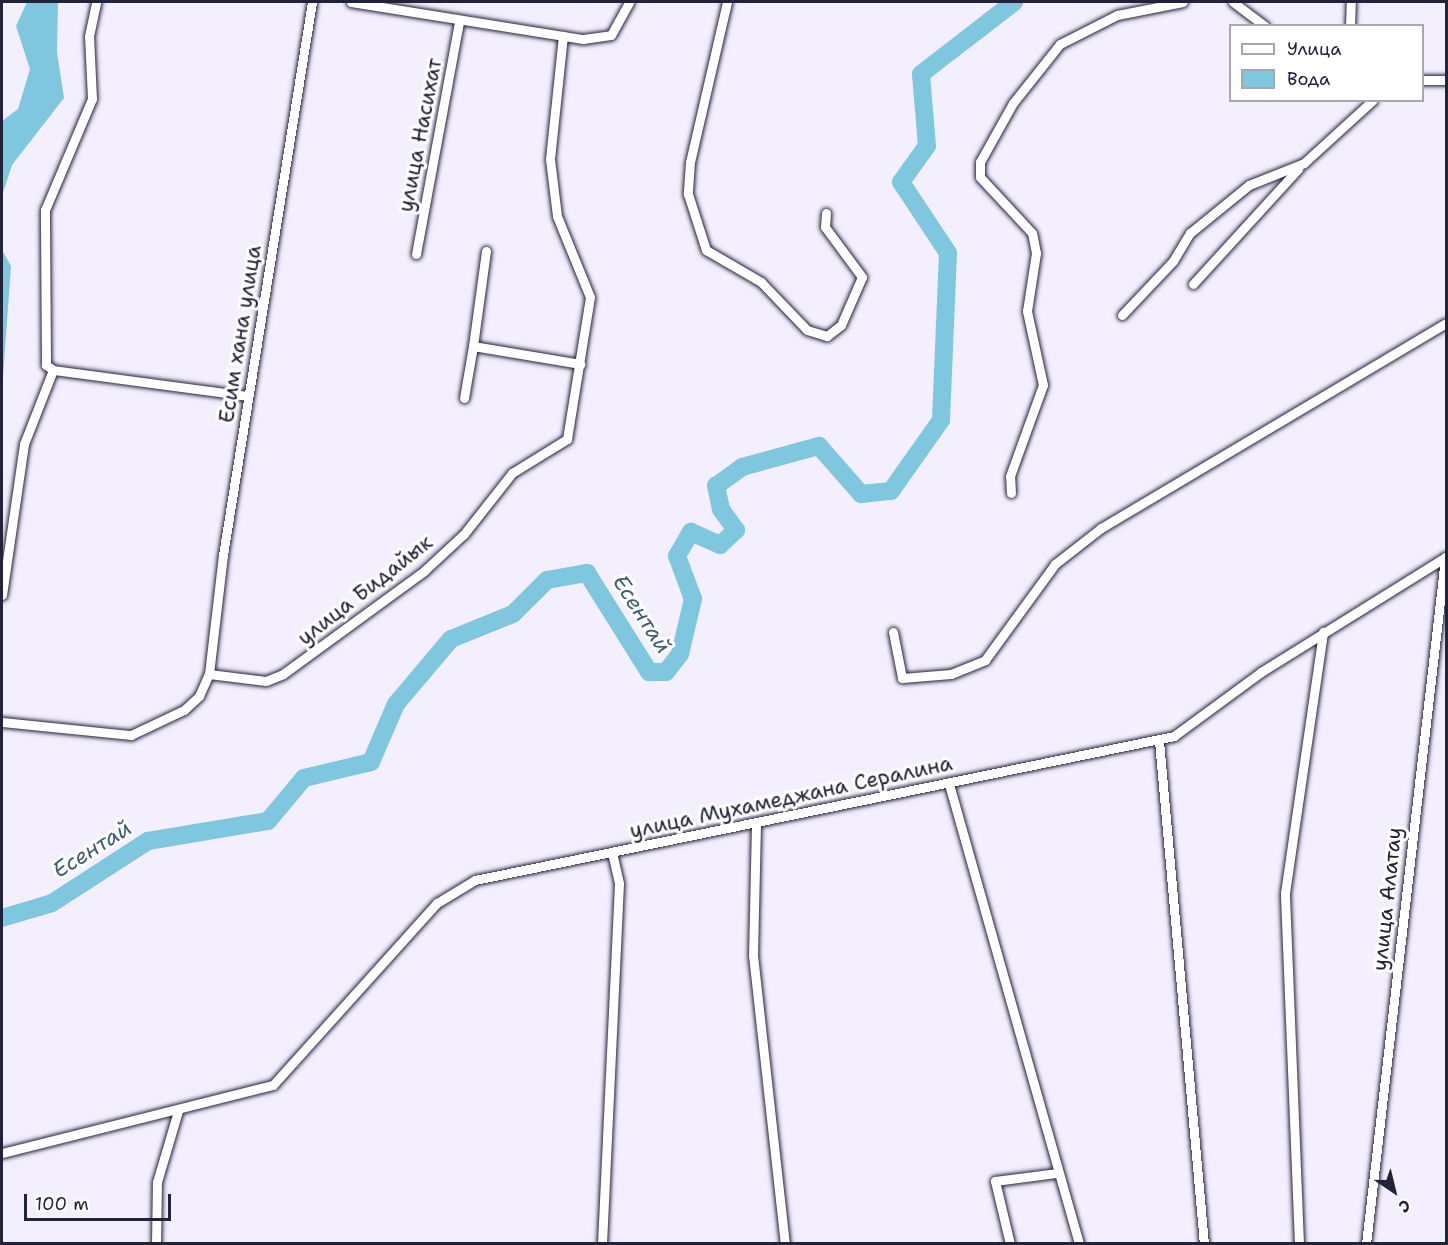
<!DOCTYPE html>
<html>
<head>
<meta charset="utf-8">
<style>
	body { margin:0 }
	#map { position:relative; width:1448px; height:1245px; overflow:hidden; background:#f4effe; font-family:"Shantell Sans",sans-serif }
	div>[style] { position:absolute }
	.water>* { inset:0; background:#7ec7de }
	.river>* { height:18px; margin:-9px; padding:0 9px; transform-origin:9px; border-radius:9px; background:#7ec7de }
	.roads { filter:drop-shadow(0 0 2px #22223b) drop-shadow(0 0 2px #22223b) }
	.minor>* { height:9px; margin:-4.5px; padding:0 4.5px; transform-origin:4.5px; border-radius:4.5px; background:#fff }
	span { translate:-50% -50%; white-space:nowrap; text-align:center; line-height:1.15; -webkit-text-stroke:6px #fff; paint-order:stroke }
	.street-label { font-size:21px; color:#22223b }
	.water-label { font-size:22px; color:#425c74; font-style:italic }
	.frame { position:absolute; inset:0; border:3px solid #22223b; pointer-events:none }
	.legend { position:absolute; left:1229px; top:24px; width:195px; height:78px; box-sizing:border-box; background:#fff; border:2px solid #a7a7b1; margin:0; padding:8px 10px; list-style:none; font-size:18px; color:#22223b }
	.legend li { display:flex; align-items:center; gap:12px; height:30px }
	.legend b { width:30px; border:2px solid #a7a7b1 }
	.north { position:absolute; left:1364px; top:1161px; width:60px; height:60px; -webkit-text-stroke:4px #fff; paint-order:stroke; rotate:145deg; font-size:16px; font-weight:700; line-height:24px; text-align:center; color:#22223b }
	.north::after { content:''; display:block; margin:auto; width:21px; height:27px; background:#22223b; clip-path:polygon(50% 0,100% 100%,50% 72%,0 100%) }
	.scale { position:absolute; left:24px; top:1194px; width:147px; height:27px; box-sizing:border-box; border:3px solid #22223b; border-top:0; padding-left:8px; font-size:18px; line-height:21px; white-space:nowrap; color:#22223b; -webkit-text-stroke:4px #fff; paint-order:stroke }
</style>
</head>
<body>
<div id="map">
	<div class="water">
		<i style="clip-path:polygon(27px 2px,58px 2px,57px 52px,64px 98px,12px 165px,2px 196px,2px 121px,18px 109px,30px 69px,16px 26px)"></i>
		<i style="clip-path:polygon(2px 250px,11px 266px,2px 391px)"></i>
	</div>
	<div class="river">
		<i style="left:2px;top:918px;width:52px;rotate:-16.7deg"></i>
		<i style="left:52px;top:903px;width:114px;rotate:-32.9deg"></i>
		<i style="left:148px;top:841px;width:122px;rotate:-9.5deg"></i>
		<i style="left:268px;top:821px;width:56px;rotate:-50.1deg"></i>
		<i style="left:304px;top:778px;width:69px;rotate:-13.4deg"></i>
		<i style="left:371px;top:762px;width:63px;rotate:-66.7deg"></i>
		<i style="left:396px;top:704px;width:85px;rotate:-49.8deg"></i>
		<i style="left:451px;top:639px;width:67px;rotate:-22deg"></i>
		<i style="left:513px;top:614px;width:48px;rotate:-45deg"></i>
		<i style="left:547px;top:580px;width:41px;rotate:-9.9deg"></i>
		<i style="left:587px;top:573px;width:117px;rotate:57.9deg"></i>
		<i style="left:649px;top:672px;width:17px"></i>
		<i style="left:666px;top:672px;width:23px;rotate:-52deg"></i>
		<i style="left:680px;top:654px;width:57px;rotate:-76.7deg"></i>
		<i style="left:693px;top:599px;width:46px;rotate:-110.4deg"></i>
		<i style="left:677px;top:556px;width:28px;rotate:-60deg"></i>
		<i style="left:691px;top:532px;width:32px;rotate:24deg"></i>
		<i style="left:720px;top:545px;width:22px;rotate:-43deg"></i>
		<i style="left:736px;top:530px;width:26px;rotate:-126deg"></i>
		<i style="left:721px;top:509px;width:24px;rotate:-102deg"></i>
		<i style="left:716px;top:486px;width:32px;rotate:-36deg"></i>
		<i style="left:742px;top:467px;width:80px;rotate:-15.3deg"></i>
		<i style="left:819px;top:446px;width:64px;rotate:48.8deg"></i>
		<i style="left:861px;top:494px;width:30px;rotate:-6deg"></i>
		<i style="left:891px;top:491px;width:87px;rotate:-54.8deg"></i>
		<i style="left:941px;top:420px;width:167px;rotate:-87.6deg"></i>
		<i style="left:948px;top:253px;width:85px;rotate:-123.5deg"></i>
		<i style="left:901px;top:182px;width:44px;rotate:-54.2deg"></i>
		<i style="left:927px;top:146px;width:72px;rotate:-94.8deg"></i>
		<i style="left:921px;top:74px;width:118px;rotate:-37.7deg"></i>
	</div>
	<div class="roads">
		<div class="minor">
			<i style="left:351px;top:2px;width:235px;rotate:9.1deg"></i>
			<i style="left:583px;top:39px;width:28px;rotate:-8deg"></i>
			<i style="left:611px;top:35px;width:38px;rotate:-61deg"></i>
			<i style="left:727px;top:2px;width:164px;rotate:103deg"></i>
			<i style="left:690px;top:162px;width:32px;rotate:94deg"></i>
			<i style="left:688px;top:194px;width:59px;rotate:72.2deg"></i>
			<i style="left:706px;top:250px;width:64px;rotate:30.2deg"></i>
			<i style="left:761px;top:282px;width:66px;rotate:46.2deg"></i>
			<i style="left:807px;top:330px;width:21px;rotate:17deg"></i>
			<i style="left:827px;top:336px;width:18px;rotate:-38deg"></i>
			<i style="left:841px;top:325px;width:52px;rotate:-66.4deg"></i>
			<i style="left:862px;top:277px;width:62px;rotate:-126.5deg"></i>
			<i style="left:825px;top:227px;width:14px;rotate:-86deg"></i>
			<i style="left:1233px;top:2px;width:40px;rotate:37deg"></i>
			<i style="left:1350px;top:26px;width:24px;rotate:-88deg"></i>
			<i style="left:1422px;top:80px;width:24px"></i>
			<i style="left:486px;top:251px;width:96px;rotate:97.8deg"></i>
			<i style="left:473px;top:346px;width:109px;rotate:9.5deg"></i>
			<i style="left:416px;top:254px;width:236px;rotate:-79.5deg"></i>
			<i style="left:1193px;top:284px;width:156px;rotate:-47.6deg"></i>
			<i style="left:1122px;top:315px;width:74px;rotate:-46.6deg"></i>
			<i style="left:1173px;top:261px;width:33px;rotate:-59deg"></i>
			<i style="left:1190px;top:233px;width:76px;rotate:-39.1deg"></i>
			<i style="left:1249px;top:185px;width:59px;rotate:-21.8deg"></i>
			<i style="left:1304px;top:163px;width:93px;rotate:-42.4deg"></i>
			<i style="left:53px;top:370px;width:197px;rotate:7.6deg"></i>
			<i style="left:464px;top:398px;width:53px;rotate:-80.2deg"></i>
			<i style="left:1011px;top:493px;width:17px;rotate:-93deg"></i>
			<i style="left:1010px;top:476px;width:97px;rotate:-70.1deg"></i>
			<i style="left:1043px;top:385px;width:76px;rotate:-102.2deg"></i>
			<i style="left:1027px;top:311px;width:59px;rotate:-81.2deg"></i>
			<i style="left:1036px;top:253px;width:20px;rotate:-101deg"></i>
			<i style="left:1032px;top:233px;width:76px;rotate:-132.9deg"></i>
			<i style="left:980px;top:177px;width:15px;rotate:-90deg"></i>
			<i style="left:980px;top:162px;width:68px;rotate:-60.8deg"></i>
			<i style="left:1013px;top:103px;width:75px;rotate:-51.5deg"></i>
			<i style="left:1060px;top:44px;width:64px;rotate:-27deg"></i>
			<i style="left:1117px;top:15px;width:67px;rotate:-11.1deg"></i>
			<i style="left:2px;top:595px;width:153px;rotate:-81.7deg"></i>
			<i style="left:24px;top:444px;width:79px;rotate:-68.6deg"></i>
			<i style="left:53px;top:370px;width:9px;rotate:-144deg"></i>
			<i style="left:46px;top:365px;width:155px;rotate:-90.4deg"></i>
			<i style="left:45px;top:210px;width:121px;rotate:-67.1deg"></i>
			<i style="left:92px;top:99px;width:63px;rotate:-92.7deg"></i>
			<i style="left:89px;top:36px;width:35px;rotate:-78deg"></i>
			<i style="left:893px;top:632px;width:47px;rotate:78.9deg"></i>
			<i style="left:902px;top:678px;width:49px;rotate:-4.7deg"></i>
			<i style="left:951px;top:674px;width:37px;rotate:-22deg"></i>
			<i style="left:985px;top:660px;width:119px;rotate:-53.9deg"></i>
			<i style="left:1055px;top:564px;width:58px;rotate:-38deg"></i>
			<i style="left:1101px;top:528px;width:401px;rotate:-30.7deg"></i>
			<i style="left:209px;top:674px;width:57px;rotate:7deg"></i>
			<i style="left:266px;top:681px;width:18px;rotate:-22deg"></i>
			<i style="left:283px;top:674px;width:175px;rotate:-36.1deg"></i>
			<i style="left:424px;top:571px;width:54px;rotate:-42.8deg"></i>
			<i style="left:464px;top:534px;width:78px;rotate:-51.8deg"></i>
			<i style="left:512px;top:473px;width:65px;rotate:-31.7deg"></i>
			<i style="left:567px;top:439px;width:144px;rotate:-80.8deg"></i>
			<i style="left:590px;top:297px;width:87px;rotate:-112.2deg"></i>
			<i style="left:557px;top:216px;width:57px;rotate:-97deg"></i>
			<i style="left:550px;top:159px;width:124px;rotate:-84deg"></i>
			<i style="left:2px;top:722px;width:130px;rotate:5.8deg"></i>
			<i style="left:131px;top:735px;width:59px;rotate:-25.3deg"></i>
			<i style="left:184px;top:710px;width:21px;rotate:-43deg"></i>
			<i style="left:199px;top:696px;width:24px;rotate:-66deg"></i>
			<i style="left:209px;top:674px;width:120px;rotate:-83.3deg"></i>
			<i style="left:223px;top:555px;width:560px;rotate:-80.86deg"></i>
			<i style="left:1159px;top:741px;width:505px;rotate:84.89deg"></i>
			<i style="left:949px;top:784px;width:478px;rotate:74.2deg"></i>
			<i style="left:756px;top:824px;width:131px;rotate:91.3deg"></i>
			<i style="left:753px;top:955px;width:291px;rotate:83.7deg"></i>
			<i style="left:2px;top:1153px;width:279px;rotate:-14.1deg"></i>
			<i style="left:273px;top:1085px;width:245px;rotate:-48deg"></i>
			<i style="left:437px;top:903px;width:44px;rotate:-31.2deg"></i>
			<i style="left:475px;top:880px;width:714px;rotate:-11.64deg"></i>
			<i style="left:1174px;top:736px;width:108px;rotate:-36.3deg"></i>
			<i style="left:1261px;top:672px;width:218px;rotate:-31.9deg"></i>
			<i style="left:156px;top:1244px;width:62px;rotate:-89.1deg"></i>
			<i style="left:157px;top:1182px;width:74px;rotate:-73.5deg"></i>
			<i style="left:602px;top:1244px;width:361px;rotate:-87.3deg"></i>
			<i style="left:619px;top:883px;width:31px;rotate:-103deg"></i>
			<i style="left:1010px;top:1244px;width:65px;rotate:-103.4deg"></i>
			<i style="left:995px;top:1181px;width:63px;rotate:-7.4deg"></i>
			<i style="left:1299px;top:1244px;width:351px;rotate:-92.3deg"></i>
			<i style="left:1285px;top:893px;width:264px;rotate:-81.7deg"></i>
			<i style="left:1366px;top:1244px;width:691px;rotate:-83.43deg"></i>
		</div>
	</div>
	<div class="street-label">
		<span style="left:420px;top:135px;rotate:-79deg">улица Насихат</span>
		<span style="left:240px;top:334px;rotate:-81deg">Есим хана улица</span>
		<span style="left:365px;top:590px;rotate:-38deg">улица Бидайык</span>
		<span style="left:791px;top:797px;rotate:-12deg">улица Мухамеджана Сералина</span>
		<span style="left:1387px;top:899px;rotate:-84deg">улица Алатау</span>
	</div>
	<div class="water-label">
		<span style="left:642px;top:614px;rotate:57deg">Есентай</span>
		<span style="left:92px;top:849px;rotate:-32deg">Есентай</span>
	</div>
	<div class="frame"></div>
	<ul class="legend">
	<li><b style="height:8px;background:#fff"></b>Улица</li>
	<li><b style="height:16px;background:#7ec7de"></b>Вода</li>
	</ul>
	<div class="north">С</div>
	<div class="scale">100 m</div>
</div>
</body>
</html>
